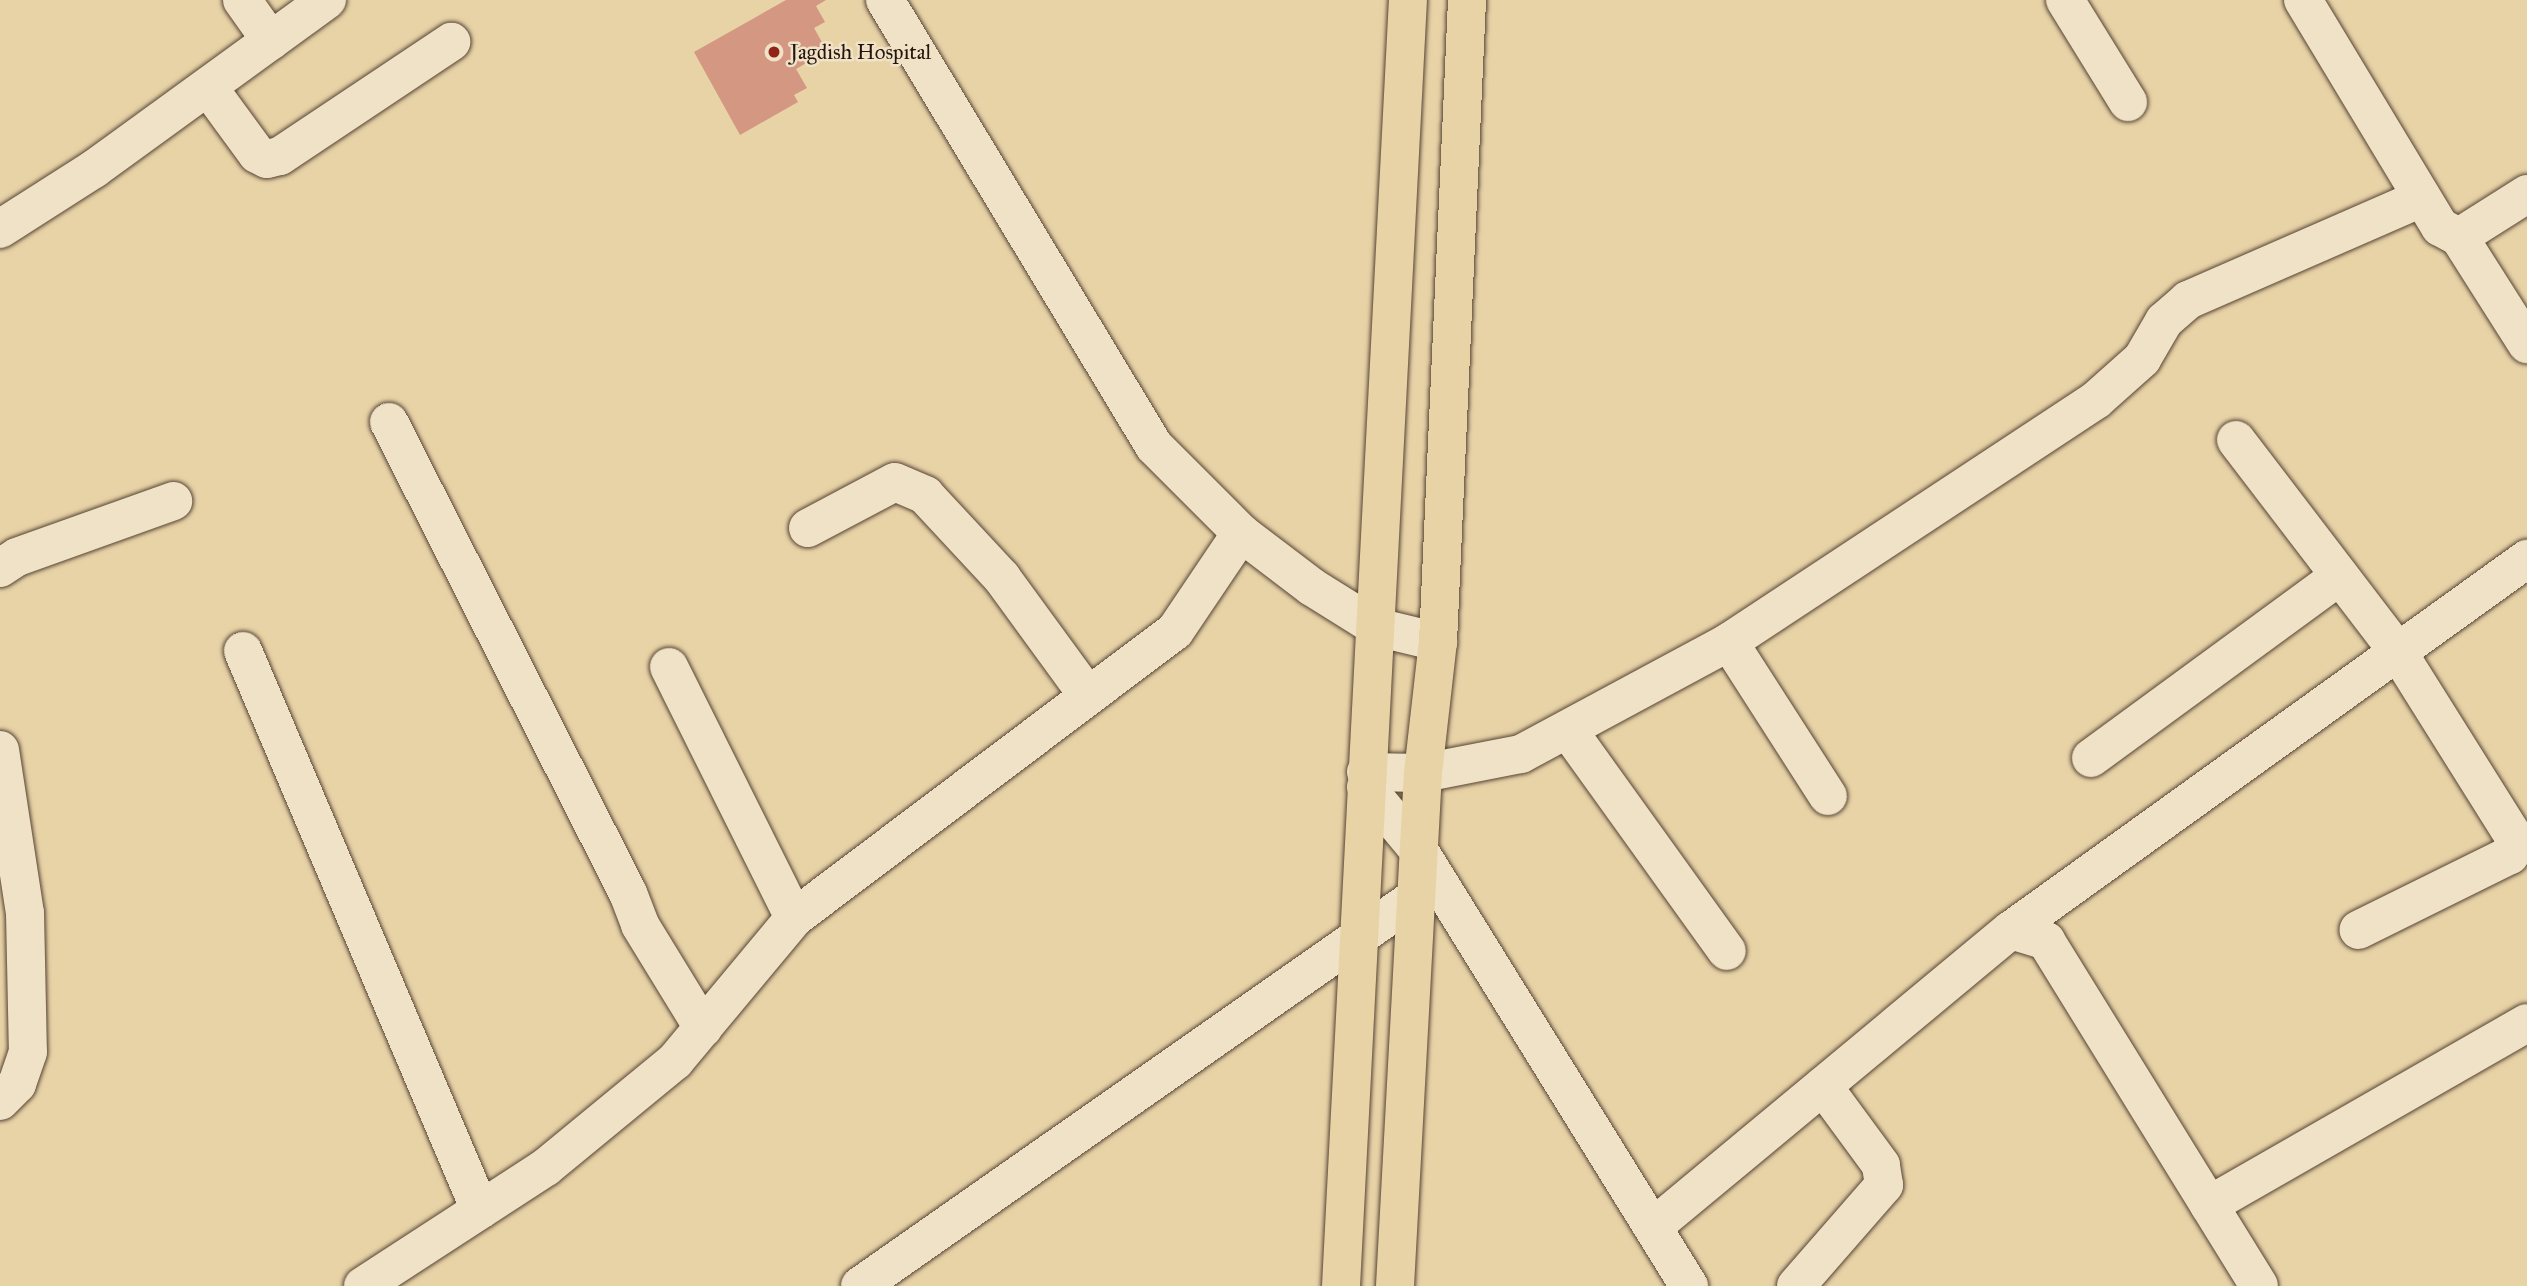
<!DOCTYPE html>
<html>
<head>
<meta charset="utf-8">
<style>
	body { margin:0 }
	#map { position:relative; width:2527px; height:1286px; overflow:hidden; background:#e8d3a7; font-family:"IM FELL Great Primer",serif }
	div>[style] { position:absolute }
	.building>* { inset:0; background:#d49781 }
	.roads { filter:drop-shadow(0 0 2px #564434) drop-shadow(0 0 2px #564434) }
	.minor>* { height:38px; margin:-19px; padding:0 19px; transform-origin:19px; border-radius:19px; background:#f0e2c6 }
	.major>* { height:38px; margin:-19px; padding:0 19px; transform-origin:19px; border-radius:19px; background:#e8d3a7 }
	.dots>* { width:19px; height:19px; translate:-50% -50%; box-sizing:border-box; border:4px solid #f0e2c6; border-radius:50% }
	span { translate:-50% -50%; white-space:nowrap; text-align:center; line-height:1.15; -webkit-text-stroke:5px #f0e2c6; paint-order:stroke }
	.poi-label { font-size:21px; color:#26150e }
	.left { translate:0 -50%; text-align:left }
</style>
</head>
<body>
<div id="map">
	<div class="building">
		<i style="clip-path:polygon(786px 0,826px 0,816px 6px,825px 22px,814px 28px,827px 51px,796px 69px,807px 88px,794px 95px,798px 102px,740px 135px,694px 52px)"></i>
	</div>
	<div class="roads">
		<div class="minor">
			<i style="left:242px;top:0;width:50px;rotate:54.7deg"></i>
			<i style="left:885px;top:0;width:521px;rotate:58.9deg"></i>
			<i style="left:1154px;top:446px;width:123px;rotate:45deg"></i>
			<i style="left:1241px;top:533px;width:89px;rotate:37.3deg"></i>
			<i style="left:1312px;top:587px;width:75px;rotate:32deg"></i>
			<i style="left:1376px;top:627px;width:64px;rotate:13.6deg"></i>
			<i style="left:2065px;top:0;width:120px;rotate:58.3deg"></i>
			<i style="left:2303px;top:0;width:265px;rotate:58.9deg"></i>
			<i style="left:2440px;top:227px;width:21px;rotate:28deg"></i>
			<i style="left:208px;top:87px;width:83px;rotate:53.8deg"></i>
			<i style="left:257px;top:154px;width:11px;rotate:27deg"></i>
			<i style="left:267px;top:159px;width:13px;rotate:-13deg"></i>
			<i style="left:280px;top:156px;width:206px;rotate:-33.7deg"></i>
			<i style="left:2527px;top:194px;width:80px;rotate:147.7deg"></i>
			<i style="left:2459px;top:237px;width:127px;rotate:57.6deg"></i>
			<i style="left:0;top:229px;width:112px;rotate:-32.6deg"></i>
			<i style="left:94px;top:169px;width:288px;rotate:-36deg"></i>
			<i style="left:389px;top:422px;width:528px;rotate:63.1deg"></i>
			<i style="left:628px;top:893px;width:34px;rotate:69deg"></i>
			<i style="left:640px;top:925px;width:121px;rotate:58.5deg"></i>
			<i style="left:2236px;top:440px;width:263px;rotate:52.6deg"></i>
			<i style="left:2396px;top:649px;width:224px;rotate:57.9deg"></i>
			<i style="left:2515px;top:839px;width:17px;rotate:107deg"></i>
			<i style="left:2510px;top:855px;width:169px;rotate:153.7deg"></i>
			<i style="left:808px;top:528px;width:98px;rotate:-27.9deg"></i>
			<i style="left:895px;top:482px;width:33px;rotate:23deg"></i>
			<i style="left:925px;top:495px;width:113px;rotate:47.1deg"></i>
			<i style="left:1002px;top:578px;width:146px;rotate:53.9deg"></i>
			<i style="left:0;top:568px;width:20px;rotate:-33deg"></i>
			<i style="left:17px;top:557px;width:166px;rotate:-19.7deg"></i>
			<i style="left:1729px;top:642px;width:183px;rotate:57.3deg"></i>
			<i style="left:243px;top:651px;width:607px;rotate:67.02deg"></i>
			<i style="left:669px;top:667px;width:280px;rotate:63.5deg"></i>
			<i style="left:1568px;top:730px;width:272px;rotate:54.3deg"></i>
			<i style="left:0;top:750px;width:165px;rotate:81.3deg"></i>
			<i style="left:25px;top:913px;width:139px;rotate:88.8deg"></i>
			<i style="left:28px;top:1052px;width:34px;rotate:109deg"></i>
			<i style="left:17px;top:1084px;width:24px;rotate:135deg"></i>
			<i style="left:2091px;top:758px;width:308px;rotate:-36.2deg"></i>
			<i style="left:1366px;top:772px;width:57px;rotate:1deg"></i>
			<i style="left:1423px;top:773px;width:100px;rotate:-11deg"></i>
			<i style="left:1521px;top:754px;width:236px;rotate:-28.3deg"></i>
			<i style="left:1729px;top:642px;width:440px;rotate:-33.4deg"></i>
			<i style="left:2096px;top:400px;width:62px;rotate:-41.7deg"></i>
			<i style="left:2142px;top:359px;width:44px;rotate:-59.9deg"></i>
			<i style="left:2164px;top:321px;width:32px;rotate:-41deg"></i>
			<i style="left:2188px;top:300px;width:255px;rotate:-23.6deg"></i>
			<i style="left:1366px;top:787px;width:85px;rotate:50.3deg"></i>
			<i style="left:1420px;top:852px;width:511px;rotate:58.21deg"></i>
			<i style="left:2011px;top:930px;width:636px;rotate:-35.72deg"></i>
			<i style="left:2209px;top:1205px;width:366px;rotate:-29.8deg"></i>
			<i style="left:1653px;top:1227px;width:465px;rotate:-39.7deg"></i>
			<i style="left:2011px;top:930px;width:37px;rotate:17deg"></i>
			<i style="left:2046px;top:941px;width:405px;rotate:58.3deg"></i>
			<i style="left:363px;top:1286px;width:218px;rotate:-33deg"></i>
			<i style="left:546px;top:1167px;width:167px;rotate:-39.4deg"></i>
			<i style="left:675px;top:1061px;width:186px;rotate:-50.2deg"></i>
			<i style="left:794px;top:918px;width:477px;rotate:-37deg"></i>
			<i style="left:1175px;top:631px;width:118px;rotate:-56deg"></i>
			<i style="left:860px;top:1286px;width:679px;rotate:-34.98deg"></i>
			<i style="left:1796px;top:1286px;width:134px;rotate:-48.9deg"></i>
			<i style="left:1884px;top:1185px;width:20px;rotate:-99deg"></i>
			<i style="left:1881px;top:1165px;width:98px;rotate:-126.3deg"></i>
		</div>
		<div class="major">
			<i style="left:1341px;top:1286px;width:1288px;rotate:-87.02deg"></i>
			<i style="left:1395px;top:1286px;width:514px;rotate:-86.88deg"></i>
			<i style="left:1423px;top:773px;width:132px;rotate:-83.5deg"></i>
			<i style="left:1438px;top:642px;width:643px;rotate:-87.41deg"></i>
		</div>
	</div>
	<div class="dots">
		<i style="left:774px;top:52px;background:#8f2418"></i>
	</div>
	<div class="poi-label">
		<span class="left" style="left:790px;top:52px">Jagdish Hospital</span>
	</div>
</div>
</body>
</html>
